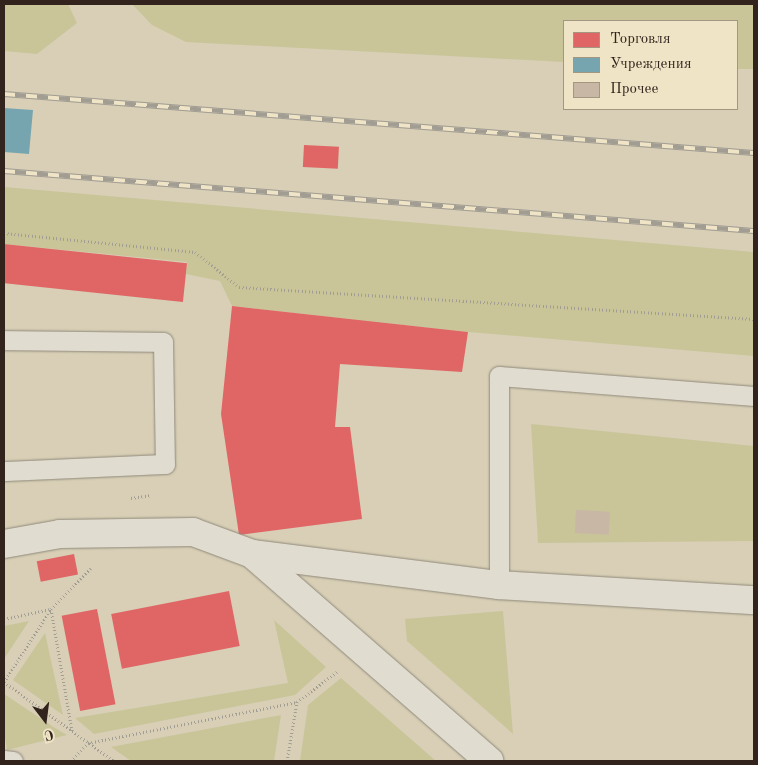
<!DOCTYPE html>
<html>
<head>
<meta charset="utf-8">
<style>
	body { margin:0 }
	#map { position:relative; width:758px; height:765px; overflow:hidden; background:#d8cfb6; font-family:"Old Standard TT",serif }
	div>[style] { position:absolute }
	.green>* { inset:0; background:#c9c599 }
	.shops>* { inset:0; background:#e06666; transform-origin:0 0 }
	.public>* { inset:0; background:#76a5af }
	.building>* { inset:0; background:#c8b7a5; transform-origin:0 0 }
	.path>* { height:3px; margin-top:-1.5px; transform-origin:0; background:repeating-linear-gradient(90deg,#a29d93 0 1px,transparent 0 3.5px) }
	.roads { filter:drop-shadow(0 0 1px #90897b) drop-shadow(0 0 1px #90897b) }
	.lane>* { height:19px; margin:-9.5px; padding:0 9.5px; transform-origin:9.5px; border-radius:9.5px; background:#e0dccf }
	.street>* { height:28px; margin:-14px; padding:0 14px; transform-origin:14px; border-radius:14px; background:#e0dccf }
	.rail>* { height:5.5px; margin-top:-2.75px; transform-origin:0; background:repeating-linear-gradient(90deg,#efe4c6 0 11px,#a29d93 0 22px); box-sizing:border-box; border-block:1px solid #a29d93 }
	span { translate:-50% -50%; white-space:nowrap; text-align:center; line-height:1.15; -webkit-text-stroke:5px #efe4c6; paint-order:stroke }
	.frame { position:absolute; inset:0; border:5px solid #33231d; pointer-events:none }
	.legend { position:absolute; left:563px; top:20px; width:175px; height:90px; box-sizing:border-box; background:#efe4c6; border:1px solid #a49782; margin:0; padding:6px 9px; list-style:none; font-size:15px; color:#33231d }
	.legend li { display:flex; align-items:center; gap:10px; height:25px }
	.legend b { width:25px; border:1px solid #a49782 }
	.north { position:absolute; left:20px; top:695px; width:50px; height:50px; -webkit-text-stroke:4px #efe4c6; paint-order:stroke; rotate:165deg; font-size:14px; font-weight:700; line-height:20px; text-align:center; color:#33231d }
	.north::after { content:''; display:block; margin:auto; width:18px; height:22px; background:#33231d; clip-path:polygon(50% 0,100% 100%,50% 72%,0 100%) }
</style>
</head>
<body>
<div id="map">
	<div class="green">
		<i style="clip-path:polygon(4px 4px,68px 4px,77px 23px,37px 54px,4px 51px)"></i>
		<i style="clip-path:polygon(132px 4px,754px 4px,754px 69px,737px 69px,737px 21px,564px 21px,564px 62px,186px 42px,152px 25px)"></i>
		<i style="clip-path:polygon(4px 187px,754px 252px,754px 356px,468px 332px,232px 306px,220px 281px,186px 274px,187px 262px,4px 244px)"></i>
		<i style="clip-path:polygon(531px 424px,754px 446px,754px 541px,538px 543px)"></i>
		<i style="clip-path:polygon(503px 611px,513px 734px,407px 641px,405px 619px)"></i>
		<i style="clip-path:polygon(274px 620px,326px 667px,295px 695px,94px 734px,75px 718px,288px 683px)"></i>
		<i style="clip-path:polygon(29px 621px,4px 659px,4px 626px)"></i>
		<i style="clip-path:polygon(45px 633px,63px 715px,13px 680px)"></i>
		<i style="clip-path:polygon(341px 678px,436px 761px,300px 761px,308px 705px)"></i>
		<i style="clip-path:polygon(4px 694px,55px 728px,67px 735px,7px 750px,4px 733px)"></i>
		<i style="clip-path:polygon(281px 715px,274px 761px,131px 761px,111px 747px)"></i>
	</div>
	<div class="shops">
		<i style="left:304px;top:145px;width:35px;height:22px;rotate:3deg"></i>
		<i style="left:4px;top:244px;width:184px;height:39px;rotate:6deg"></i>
		<i style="clip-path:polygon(232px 306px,468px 332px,462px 372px,340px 364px,335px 427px,350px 427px,362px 519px,239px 535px,221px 414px)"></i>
		<i style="left:74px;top:554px;width:21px;height:38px;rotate:79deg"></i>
		<i style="left:229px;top:591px;width:56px;height:120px;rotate:79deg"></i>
		<i style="left:97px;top:609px;width:97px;height:36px;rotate:79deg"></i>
	</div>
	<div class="public">
		<i style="clip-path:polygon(4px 108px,33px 110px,29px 154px,4px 152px)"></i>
	</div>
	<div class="building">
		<i style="left:576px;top:510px;width:34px;height:23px;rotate:3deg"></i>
	</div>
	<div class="path">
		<i style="left:4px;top:233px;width:192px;rotate:5.7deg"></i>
		<i style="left:195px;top:252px;width:56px;rotate:38.5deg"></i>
		<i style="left:239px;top:287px;width:516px;rotate:3.56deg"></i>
		<i style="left:131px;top:498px;width:21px;rotate:-8deg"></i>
		<i style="left:4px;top:619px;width:48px;rotate:-12deg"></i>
		<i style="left:51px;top:609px;width:124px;rotate:80.2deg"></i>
		<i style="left:4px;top:682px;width:87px;rotate:-57.2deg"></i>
		<i style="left:51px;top:609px;width:57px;rotate:-45.7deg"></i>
		<i style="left:4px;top:682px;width:135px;rotate:35.7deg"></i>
		<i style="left:71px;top:761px;width:25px;rotate:-47deg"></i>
		<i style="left:88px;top:743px;width:213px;rotate:-11.1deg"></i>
		<i style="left:297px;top:702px;width:51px;rotate:-37.1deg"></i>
		<i style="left:287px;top:761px;width:60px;rotate:-80.4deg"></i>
	</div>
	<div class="roads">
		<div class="lane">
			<i style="left:4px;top:340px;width:159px;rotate:0.7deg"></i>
			<i style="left:163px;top:342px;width:122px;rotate:89.1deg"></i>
			<i style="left:165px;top:464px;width:161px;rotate:177.5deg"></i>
			<i style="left:499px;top:585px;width:209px;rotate:-90deg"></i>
			<i style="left:499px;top:376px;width:256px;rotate:4.5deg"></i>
			<i style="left:4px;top:760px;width:9px;rotate:6deg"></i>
		</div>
		<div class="street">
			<i style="left:4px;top:544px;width:57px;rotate:-10.1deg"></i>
			<i style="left:60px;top:534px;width:133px;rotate:-0.9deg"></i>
			<i style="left:193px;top:532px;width:63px;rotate:20.4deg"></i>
			<i style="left:252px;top:554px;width:315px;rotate:41.1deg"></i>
			<i style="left:252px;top:554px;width:249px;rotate:7.2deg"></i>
			<i style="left:499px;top:585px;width:255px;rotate:3.4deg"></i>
		</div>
	</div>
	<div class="rail">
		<i style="left:4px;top:94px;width:752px;rotate:4.5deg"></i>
		<i style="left:4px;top:171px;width:752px;rotate:4.57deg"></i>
	</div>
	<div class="frame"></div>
	<ul class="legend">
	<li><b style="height:14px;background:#e06666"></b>Торговля</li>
	<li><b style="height:14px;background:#76a5af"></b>Учреждения</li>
	<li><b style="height:14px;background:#c8b7a5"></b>Прочее</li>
	</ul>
	<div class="north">С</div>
</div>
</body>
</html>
